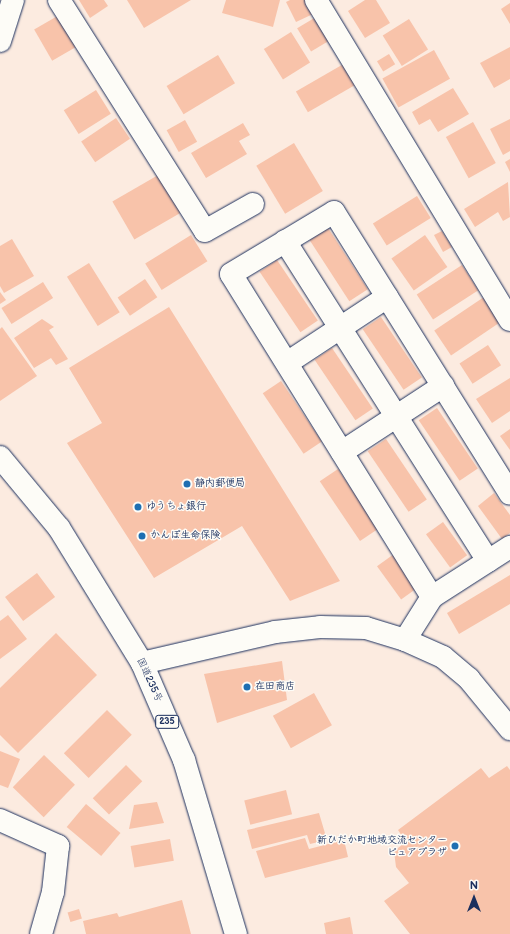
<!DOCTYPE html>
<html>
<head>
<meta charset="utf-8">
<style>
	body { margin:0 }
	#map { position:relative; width:510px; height:934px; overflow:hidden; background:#fcebe0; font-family:"Balsamiq Sans","Klee One",sans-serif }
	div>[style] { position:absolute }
	.building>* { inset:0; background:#f8c3aa; transform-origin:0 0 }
	.roads { filter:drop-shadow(0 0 1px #1b2f5e) drop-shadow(0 0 1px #1b2f5e) }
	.minor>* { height:22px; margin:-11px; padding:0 11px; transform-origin:11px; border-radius:11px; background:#fdfcf7 }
	.major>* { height:22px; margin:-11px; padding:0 11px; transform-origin:11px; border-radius:11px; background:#fdfcf7 }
	.highway>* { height:22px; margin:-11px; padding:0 11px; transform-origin:11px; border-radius:11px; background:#fdfcf7 }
	.dots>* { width:11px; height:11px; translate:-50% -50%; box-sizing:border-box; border:2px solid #fdfcf7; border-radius:50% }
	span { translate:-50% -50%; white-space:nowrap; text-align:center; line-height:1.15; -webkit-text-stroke:3px #fdfcf7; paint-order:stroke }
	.shield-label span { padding:1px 3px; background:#fdfcf7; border:1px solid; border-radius:3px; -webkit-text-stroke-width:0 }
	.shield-label { font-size:9px; color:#1b2f5e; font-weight:700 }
	.poi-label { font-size:10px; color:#1b2f5e; font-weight:700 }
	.left { translate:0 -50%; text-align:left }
	.right { translate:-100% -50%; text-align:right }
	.street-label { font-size:10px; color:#1b2f5e }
	.north { position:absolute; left:454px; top:878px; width:40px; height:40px; -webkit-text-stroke:3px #fdfcf7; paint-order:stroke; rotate:0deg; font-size:11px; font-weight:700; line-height:16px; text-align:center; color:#1b2f5e }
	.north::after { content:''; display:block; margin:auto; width:14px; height:18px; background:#1b2f5e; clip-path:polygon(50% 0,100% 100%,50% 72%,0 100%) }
</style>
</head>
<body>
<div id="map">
	<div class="building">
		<i style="clip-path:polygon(79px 0,104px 0,108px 6px,90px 18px)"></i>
		<i style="clip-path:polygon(127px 0,191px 0,144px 28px)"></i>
		<i style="clip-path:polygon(226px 0,280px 0,273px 27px,222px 13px)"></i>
		<i style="clip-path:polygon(290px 0,306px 0,313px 14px,296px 22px,286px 2px)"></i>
		<i style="clip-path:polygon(365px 0,376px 0,390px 23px,365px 38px,348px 11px)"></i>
		<i style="clip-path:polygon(510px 3px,510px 24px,501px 9px)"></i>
		<i style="left:61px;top:14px;width:36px;height:31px;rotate:60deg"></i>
		<i style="left:316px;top:17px;width:27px;height:22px;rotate:59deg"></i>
		<i style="left:409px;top:19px;width:36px;height:31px;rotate:58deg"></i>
		<i style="left:291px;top:32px;width:36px;height:32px;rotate:58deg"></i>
		<i style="clip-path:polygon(510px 47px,510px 79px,494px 88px,480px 63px)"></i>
		<i style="left:434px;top:50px;width:33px;height:59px;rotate:61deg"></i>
		<i style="left:389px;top:54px;width:12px;height:14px;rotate:59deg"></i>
		<i style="left:218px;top:55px;width:33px;height:60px;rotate:59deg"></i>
		<i style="left:347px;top:62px;width:24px;height:59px;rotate:60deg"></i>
		<i style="clip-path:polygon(453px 88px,469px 114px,438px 132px,430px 119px,419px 125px,412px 112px)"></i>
		<i style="left:96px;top:90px;width:28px;height:38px;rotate:58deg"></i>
		<i style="left:116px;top:118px;width:25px;height:42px;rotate:56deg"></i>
		<i style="clip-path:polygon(510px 119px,510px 151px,503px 155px,490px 129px)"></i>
		<i style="left:185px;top:120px;width:25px;height:21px;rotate:61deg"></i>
		<i style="left:473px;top:122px;width:47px;height:31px;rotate:61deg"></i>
		<i style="clip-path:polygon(243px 123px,250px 135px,239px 141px,247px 154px,206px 178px,191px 153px)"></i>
		<i style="left:294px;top:143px;width:56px;height:44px;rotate:59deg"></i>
		<i style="clip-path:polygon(510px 159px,510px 172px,505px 162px)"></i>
		<i style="left:160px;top:174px;width:44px;height:55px;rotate:60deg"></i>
		<i style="clip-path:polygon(508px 182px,510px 217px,503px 221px,498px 212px,475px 227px,464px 209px)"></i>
		<i style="left:417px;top:196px;width:26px;height:52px;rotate:58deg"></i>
		<i style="left:328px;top:228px;width:73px;height:22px;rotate:57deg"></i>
		<i style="clip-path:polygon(442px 231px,452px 247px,443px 252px,434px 235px)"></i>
		<i style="left:191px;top:235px;width:31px;height:54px;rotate:58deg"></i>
		<i style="left:425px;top:235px;width:39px;height:41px;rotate:55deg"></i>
		<i style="clip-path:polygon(12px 239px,34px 276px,4px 293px,0 286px,0 246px)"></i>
		<i style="left:277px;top:260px;width:73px;height:21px;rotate:56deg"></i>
		<i style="left:89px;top:263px;width:58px;height:26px;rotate:58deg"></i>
		<i style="left:462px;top:265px;width:30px;height:54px;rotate:57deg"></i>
		<i style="left:145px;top:279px;width:22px;height:33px;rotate:56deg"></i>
		<i style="left:43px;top:282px;width:19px;height:49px;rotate:58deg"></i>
		<i style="clip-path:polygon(0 292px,6px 300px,0 304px)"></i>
		<i style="left:484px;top:297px;width:30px;height:60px;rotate:56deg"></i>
		<i style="clip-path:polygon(169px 307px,340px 581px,290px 601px,242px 526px,154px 578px,67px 443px,102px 423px,69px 368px)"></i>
		<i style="left:381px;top:317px;width:73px;height:22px;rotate:56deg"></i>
		<i style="clip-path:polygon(42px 319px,54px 327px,49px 330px,68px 359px,56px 365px,51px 358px,34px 368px,14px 338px)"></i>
		<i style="clip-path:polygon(2px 327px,37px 376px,0 401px,0 329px)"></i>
		<i style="left:488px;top:345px;width:24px;height:34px;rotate:57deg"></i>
		<i style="left:332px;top:348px;width:73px;height:21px;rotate:56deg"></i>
		<i style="clip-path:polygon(510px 378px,510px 411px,492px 423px,476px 399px)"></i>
		<i style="left:281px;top:381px;width:73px;height:22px;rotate:56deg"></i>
		<i style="left:437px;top:408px;width:73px;height:22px;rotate:56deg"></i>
		<i style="clip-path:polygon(510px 429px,510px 450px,500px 436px)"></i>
		<i style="left:386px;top:439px;width:73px;height:22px;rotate:56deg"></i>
		<i style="left:338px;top:469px;width:72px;height:22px;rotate:56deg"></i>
		<i style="clip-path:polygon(494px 493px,510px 515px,510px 533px,502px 539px,478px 506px)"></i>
		<i style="left:443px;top:522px;width:41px;height:21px;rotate:54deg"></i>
		<i style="left:394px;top:554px;width:41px;height:21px;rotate:54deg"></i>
		<i style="left:37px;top:573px;width:30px;height:40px;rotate:53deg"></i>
		<i style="clip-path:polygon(510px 575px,510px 604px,459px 634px,447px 613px)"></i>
		<i style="clip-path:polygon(8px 615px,27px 639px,0 659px,0 621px)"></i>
		<i style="clip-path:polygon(56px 633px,97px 675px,18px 753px,0 735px,0 688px)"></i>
		<i style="clip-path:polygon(282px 661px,287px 700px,217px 723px,204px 674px)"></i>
		<i style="left:314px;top:693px;width:37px;height:47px;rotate:61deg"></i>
		<i style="left:107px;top:710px;width:35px;height:61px;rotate:45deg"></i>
		<i style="clip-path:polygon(0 751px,20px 759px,8px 788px,0 785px)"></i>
		<i style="left:44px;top:755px;width:43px;height:45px;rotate:44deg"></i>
		<i style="left:126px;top:765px;width:23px;height:47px;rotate:45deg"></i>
		<i style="clip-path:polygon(507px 766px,510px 770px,510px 934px,410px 934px,384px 901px,409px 883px,396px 867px,394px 851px,406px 842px,398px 830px,481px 768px,489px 778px)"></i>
		<i style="left:286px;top:790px;width:25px;height:43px;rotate:76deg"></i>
		<i style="clip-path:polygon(157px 802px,164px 823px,129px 829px,134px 805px)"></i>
		<i style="left:86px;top:804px;width:45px;height:30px;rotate:40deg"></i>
		<i style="clip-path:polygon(319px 813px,327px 840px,310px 844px,307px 835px,252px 849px,247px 830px)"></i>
		<i style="clip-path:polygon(305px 838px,309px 849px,344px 840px,348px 857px,265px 878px,256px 851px)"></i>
		<i style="left:170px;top:839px;width:22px;height:40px;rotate:80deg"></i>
		<i style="clip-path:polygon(182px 900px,191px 934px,86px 934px,83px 921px,117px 913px,119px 917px)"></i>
		<i style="left:79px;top:909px;width:10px;height:12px;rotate:73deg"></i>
		<i style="clip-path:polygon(350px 917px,353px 934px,326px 934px,324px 923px)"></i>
	</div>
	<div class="roads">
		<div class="minor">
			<i style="left:59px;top:0;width:273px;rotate:57.7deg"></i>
			<i style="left:205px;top:231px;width:55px;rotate:-29.4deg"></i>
			<i style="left:316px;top:0;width:374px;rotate:58.8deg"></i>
			<i style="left:285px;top:241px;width:379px;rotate:57.6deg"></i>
			<i style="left:287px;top:363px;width:120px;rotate:-33.4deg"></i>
			<i style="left:342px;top:452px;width:121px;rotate:-33.2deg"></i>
			<i style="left:432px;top:597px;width:380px;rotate:-121.9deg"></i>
			<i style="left:231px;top:274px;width:120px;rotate:-31deg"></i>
			<i style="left:334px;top:212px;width:332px;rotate:58deg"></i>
			<i style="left:405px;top:640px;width:51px;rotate:-57.9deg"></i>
			<i style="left:432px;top:597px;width:93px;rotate:-32.7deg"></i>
			<i style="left:142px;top:663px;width:137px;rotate:-13.1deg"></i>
			<i style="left:275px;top:632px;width:45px;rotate:-6.3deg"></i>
			<i style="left:320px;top:627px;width:46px;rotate:1.2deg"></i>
			<i style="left:366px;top:628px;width:41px;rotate:17.1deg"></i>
			<i style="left:405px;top:640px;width:42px;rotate:24.1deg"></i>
			<i style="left:443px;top:657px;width:34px;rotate:40deg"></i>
			<i style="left:469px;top:679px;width:65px;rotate:50.6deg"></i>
			<i style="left:0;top:820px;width:64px;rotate:24.1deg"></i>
			<i style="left:58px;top:846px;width:46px;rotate:96.2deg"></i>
			<i style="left:53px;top:892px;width:44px;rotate:105.9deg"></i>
		</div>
		<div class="major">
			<i style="left:0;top:41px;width:43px;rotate:-72.4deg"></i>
		</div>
		<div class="highway">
			<i style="left:0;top:457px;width:92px;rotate:50.3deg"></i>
			<i style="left:59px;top:528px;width:158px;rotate:58.4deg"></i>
			<i style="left:142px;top:663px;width:106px;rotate:66.6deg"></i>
			<i style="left:184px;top:760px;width:182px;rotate:73.4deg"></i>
		</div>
	</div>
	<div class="dots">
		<i style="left:187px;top:484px;background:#1f6fb2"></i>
		<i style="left:138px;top:507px;background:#1f6fb2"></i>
		<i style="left:142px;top:536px;background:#1f6fb2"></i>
		<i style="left:247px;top:687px;background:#1f6fb2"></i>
		<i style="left:455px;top:846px;background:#1f6fb2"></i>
	</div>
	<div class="shield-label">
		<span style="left:167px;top:722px">235</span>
	</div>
	<div class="poi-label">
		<span class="left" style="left:195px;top:484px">静内郵便局</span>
		<span class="left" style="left:146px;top:507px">ゆうちょ銀行</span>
		<span class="left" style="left:150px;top:536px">かんぽ生命保険</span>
		<span class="left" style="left:255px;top:687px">在田商店</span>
		<span class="right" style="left:447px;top:846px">新ひだか町地域交流センター<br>ピュアプラザ</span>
	</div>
	<div class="street-label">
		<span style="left:149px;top:680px;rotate:65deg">国道235号</span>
	</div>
	<div class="north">N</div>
</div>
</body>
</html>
